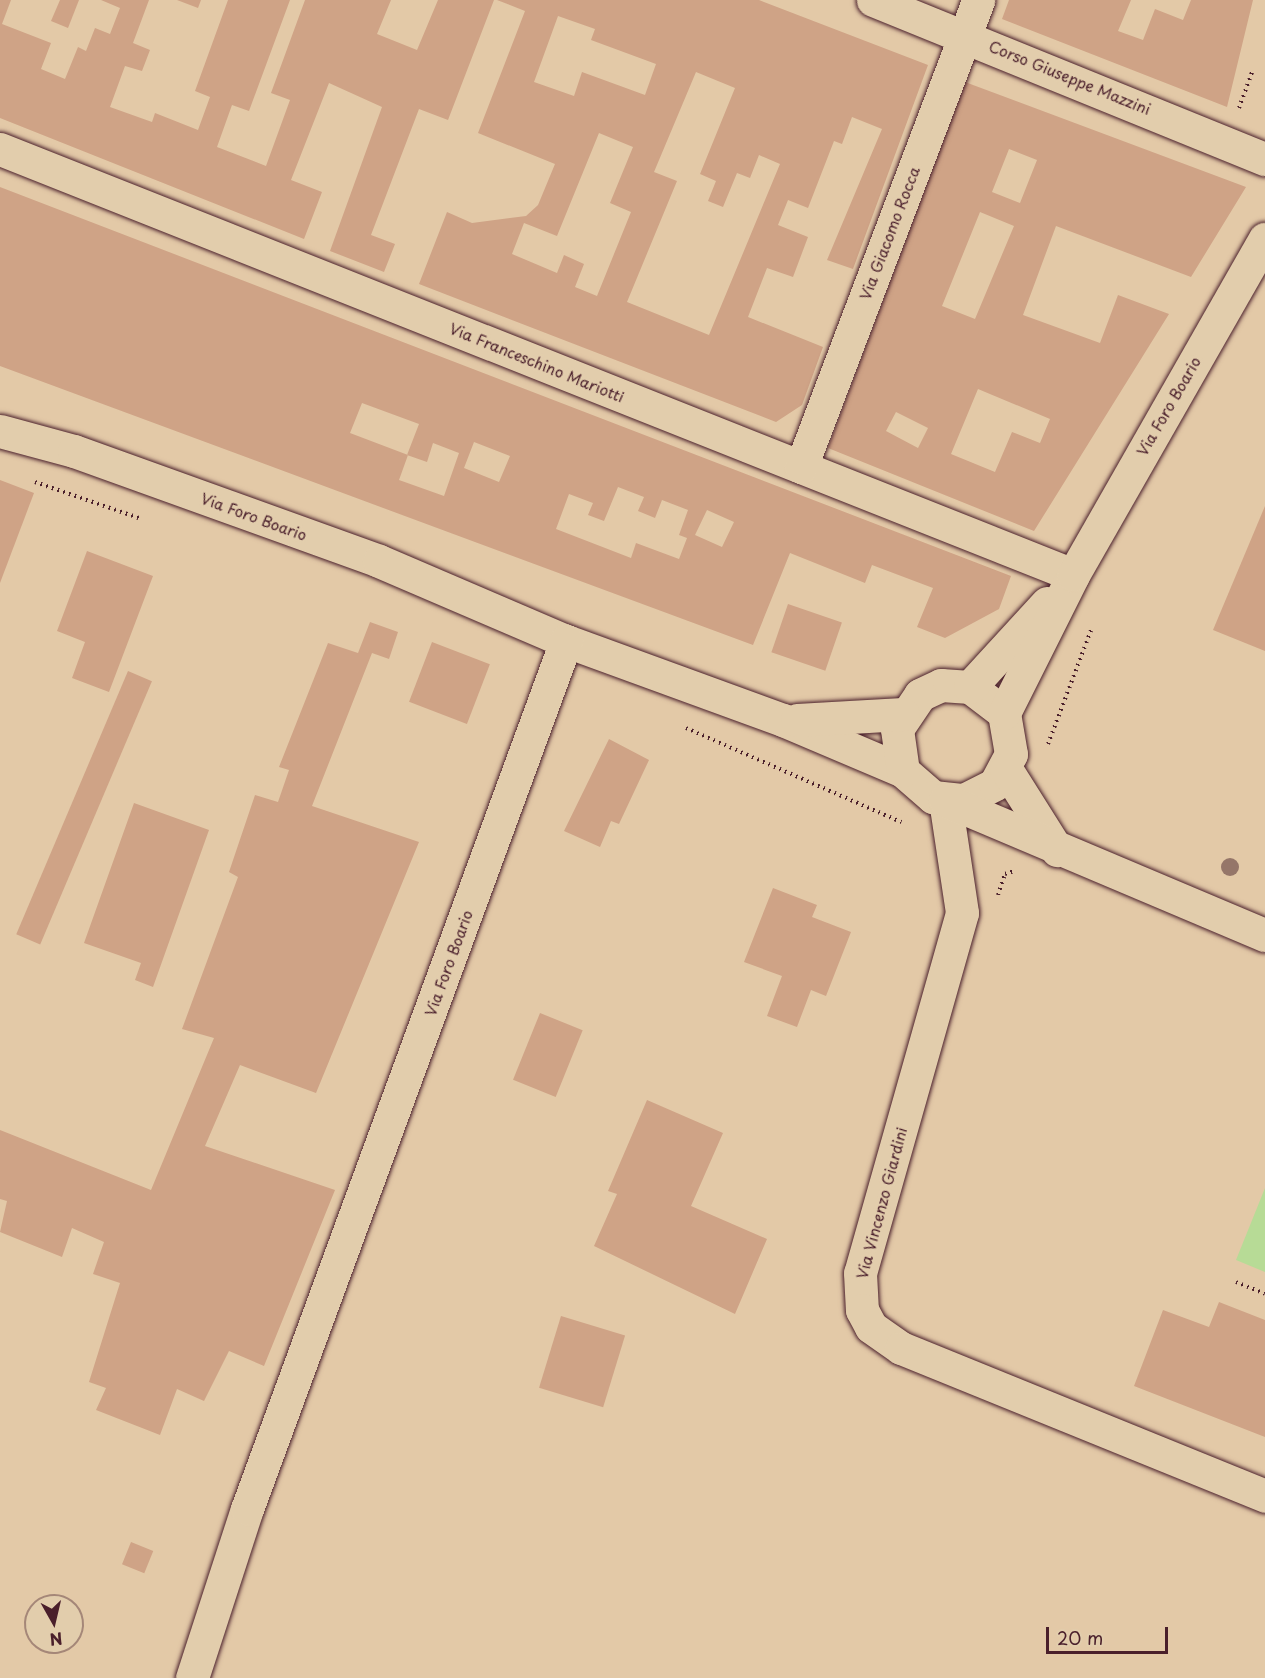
<!DOCTYPE html>
<html>
<head>
<meta charset="utf-8">
<style>
	body { margin:0 }
	#map { position:relative; width:1265px; height:1678px; overflow:hidden; background:#e3c9a7; font-family:"Playpen Sans",sans-serif }
	div>[style] { position:absolute }
	.green>* { inset:0; background:#b7db96 }
	.building>* { inset:0; background:#cfa386; transform-origin:0 0 }
	.path>* { height:4px; margin-top:-2px; transform-origin:0; background:repeating-linear-gradient(90deg,#4a1f2b 0 1.5px,transparent 0 6px) }
	.roads { filter:drop-shadow(0 0 2px #4a1f2b) drop-shadow(0 0 2px #4a1f2b) }
	.minor>* { height:33px; margin:-16.5px; padding:0 16.5px; transform-origin:16.5px; border-radius:16.5px; background:#e2cdac }
	.trees>* { width:18px; height:18px; margin:-9px; border-radius:50%; background:#957669 }
	span { translate:-50% -50%; white-space:nowrap; text-align:center; line-height:1.15; -webkit-text-stroke:6px #e2cdac; paint-order:stroke }
	.street-label { font-size:15px; color:#4a1f2b }
	.north { position:absolute; left:24px; top:1594px; width:60px; height:60px; box-sizing:border-box; background:#e2cdac; border:2px solid #a58778; border-radius:50%; rotate:172deg; font-size:16px; font-weight:700; line-height:24px; text-align:center; color:#4a1f2b }
	.north::after { content:''; display:block; margin:auto; width:21px; height:27px; background:#4a1f2b; clip-path:polygon(50% 0,100% 100%,50% 72%,0 100%) }
	.scale { position:absolute; left:1046px; top:1627px; width:122px; height:27px; box-sizing:border-box; border:3px solid #4a1f2b; border-top:0; padding-left:8px; font-size:18px; line-height:21px; white-space:nowrap; color:#4a1f2b; -webkit-text-stroke:4px #e2cdac; paint-order:stroke }
</style>
</head>
<body>
<div id="map">
	<div class="green">
		<i style="clip-path:polygon(1265px 1188px,1265px 1272px,1236px 1260px)"></i>
	</div>
	<div class="building">
		<i style="clip-path:polygon(0 0,11px 0,2px 24px,51px 43px,41px 69px,65px 79px,78px 47px,86px 51px,95px 28px,110px 34px,120px 8px,101px 0,149px 0,133px 43px,150px 50px,142px 71px,125px 66px,110px 107px,152px 122px,155px 113px,198px 130px,210px 97px,195px 91px,228px 0,290px 0,249px 111px,232px 105px,217px 147px,266px 166px,290px 100px,271px 93px,305px 0,391px 0,377px 34px,417px 50px,438px 0,494px 0,448px 120px,419px 109px,371px 235px,395px 244px,384px 272px,330px 251px,382px 107px,329px 83px,291px 180px,322px 192px,304px 239px,0 118px)"></i>
		<i style="clip-path:polygon(60px 0,79px 0,68px 28px,51px 21px)"></i>
		<i style="clip-path:polygon(177px 0,201px 0,198px 8px)"></i>
		<i style="clip-path:polygon(evenodd,497px 0,759px 0,928px 65px,853px 269px,827px 260px,882px 129px,852px 117px,842px 144px,834px 141px,808px 208px,788px 200px,778px 225px,808px 237px,793px 277px,767px 268px,748px 317px,823px 347px,802px 405px,776px 422px,419px 284px,447px 212px,472px 223px,526px 216px,538px 205px,555px 164px,478px 133px,525px 11px,497px 0,558px 16px,595px 29px,591px 40px,656px 64px,645px 95px,582px 72px,574px 96px,534px 82px,558px 16px,497px 0,696px 72px,735px 88px,700px 174px,716px 181px,708px 201px,723px 207px,737px 173px,750px 178px,759px 155px,780px 164px,709px 335px,627px 302px,677px 181px,654px 172px,696px 72px,497px 0,599px 133px,633px 147px,610px 203px,631px 212px,597px 296px,575px 287px,584px 264px,564px 255px,557px 273px,512px 254px,524px 223px,557px 236px,599px 133px)"></i>
		<i style="clip-path:polygon(1009px 0,1131px 0,1118px 31px,1143px 40px,1155px 9px,1183px 20px,1191px 0,1253px 0,1227px 107px,1002px 19px)"></i>
		<i style="clip-path:polygon(evenodd,965px 82px,1246px 187px,1191px 277px,1056px 226px,1023px 315px,1100px 343px,1118px 295px,1169px 314px,1034px 531px,828px 448px,965px 82px,1009px 149px,1037px 160px,1020px 203px,992px 192px,1009px 149px,965px 82px,980px 212px,1014px 226px,975px 319px,942px 306px,980px 212px,965px 82px,978px 389px,1050px 419px,1040px 443px,1012px 432px,995px 472px,951px 454px,978px 389px,965px 82px,896px 412px,928px 428px,918px 448px,886px 431px,896px 412px)"></i>
		<i style="clip-path:polygon(evenodd,0 187px,1011px 576px,999px 609px,945px 638px,917px 627px,933px 588px,872px 565px,865px 583px,790px 553px,753px 645px,0 366px,0 187px,362px 403px,419px 424px,407px 455px,427px 462px,433px 443px,459px 453px,444px 496px,399px 480px,408px 455px,350px 433px,362px 403px,0 187px,474px 442px,510px 456px,499px 482px,464px 468px,474px 442px,0 187px,618px 487px,644px 497px,638px 511px,655px 518px,662px 500px,688px 510px,679px 535px,687px 538px,679px 559px,636px 543px,631px 558px,556px 529px,569px 494px,593px 503px,588px 515px,604px 521px,618px 487px,0 187px,707px 510px,734px 522px,722px 547px,695px 535px,707px 510px)"></i>
		<i style="clip-path:polygon(0 480px,34px 493px,0 583px)"></i>
		<i style="clip-path:polygon(1265px 506px,1265px 651px,1213px 630px)"></i>
		<i style="clip-path:polygon(87px 551px,153px 576px,109px 692px,72px 678px,85px 642px,57px 631px)"></i>
		<i style="left:788px;top:604px;width:57px;height:51px;rotate:19deg"></i>
		<i style="clip-path:polygon(370px 622px,398px 632px,389px 659px,372px 653px,312px 806px,419px 842px,316px 1093px,240px 1065px,205px 1146px,335px 1190px,264px 1366px,229px 1351px,204px 1401px,177px 1389px,160px 1435px,96px 1410px,106px 1388px,89px 1382px,120px 1283px,93px 1274px,104px 1242px,72px 1228px,62px 1257px,0 1232px,7px 1201px,0 1199px,0 1130px,151px 1190px,214px 1038px,182px 1029px,238px 877px,229px 872px,255px 795px,278px 802px,289px 770px,279px 767px,328px 643px,358px 653px)"></i>
		<i style="left:432px;top:642px;width:62px;height:64px;rotate:21deg"></i>
		<i style="left:128px;top:671px;width:26px;height:286px;rotate:23deg"></i>
		<i style="clip-path:polygon(609px 739px,649px 760px,619px 824px,611px 821px,600px 847px,564px 831px)"></i>
		<i style="clip-path:polygon(134px 803px,209px 830px,153px 987px,135px 980px,141px 963px,84px 943px)"></i>
		<i style="clip-path:polygon(773px 888px,817px 905px,812px 917px,851px 932px,826px 996px,811px 990px,797px 1027px,767px 1016px,782px 976px,744px 962px)"></i>
		<i style="left:540px;top:1013px;width:46px;height:72px;rotate:22deg"></i>
		<i style="clip-path:polygon(647px 1100px,723px 1133px,691px 1206px,767px 1239px,735px 1314px,594px 1246px,617px 1194px,608px 1191px)"></i>
		<i style="clip-path:polygon(1219px 1302px,1265px 1320px,1265px 1437px,1134px 1386px,1163px 1310px,1209px 1327px)"></i>
		<i style="left:561px;top:1316px;width:67px;height:75px;rotate:17deg"></i>
		<i style="left:131px;top:1542px;width:24px;height:24px;rotate:22deg"></i>
	</div>
	<div class="path">
		<i style="left:1239px;top:108px;width:38px;rotate:-70deg"></i>
		<i style="left:35px;top:482px;width:110px;rotate:19.1deg"></i>
		<i style="left:686px;top:728px;width:235px;rotate:23.6deg"></i>
		<i style="left:1048px;top:744px;width:122px;rotate:-69.3deg"></i>
		<i style="left:998px;top:895px;width:22px;rotate:-72deg"></i>
		<i style="left:1005px;top:874px;width:9px;rotate:-18deg"></i>
		<i style="left:1236px;top:1282px;width:31px;rotate:22deg"></i>
	</div>
	<div class="roads">
		<div class="minor">
			<i style="left:873px;top:0;width:423px;rotate:22.1deg"></i>
			<i style="left:0;top:149px;width:1154px;rotate:21.65deg"></i>
			<i style="left:0;top:431px;width:77px;rotate:15.1deg"></i>
			<i style="left:74px;top:451px;width:324px;rotate:19.8deg"></i>
			<i style="left:379px;top:561px;width:203px;rotate:23.2deg"></i>
			<i style="left:566px;top:641px;width:231px;rotate:20deg"></i>
			<i style="left:783px;top:720px;width:130px;rotate:23deg"></i>
			<i style="left:903px;top:771px;width:40px;rotate:41deg"></i>
			<i style="left:933px;top:797px;width:31px;rotate:6deg"></i>
			<i style="left:964px;top:800px;width:35px;rotate:-27deg"></i>
			<i style="left:995px;top:784px;width:34px;rotate:-62deg"></i>
			<i style="left:1011px;top:754px;width:42px;rotate:-99.7deg"></i>
			<i style="left:1004px;top:713px;width:43px;rotate:-142.6deg"></i>
			<i style="left:970px;top:687px;width:29px;rotate:-176deg"></i>
			<i style="left:941px;top:685px;width:23px;rotate:155deg"></i>
			<i style="left:920px;top:695px;width:41px;rotate:124.1deg"></i>
			<i style="left:897px;top:729px;width:42px;rotate:81.9deg"></i>
			<i style="left:801px;top:467px;width:499px;rotate:-69.2deg"></i>
			<i style="left:970px;top:687px;width:114px;rotate:-47.5deg"></i>
			<i style="left:1004px;top:713px;width:154px;rotate:-63.4deg"></i>
			<i style="left:1073px;top:575px;width:387px;rotate:-60.3deg"></i>
			<i style="left:797px;top:720px;width:106px;rotate:-3.2deg"></i>
			<i style="left:1006px;top:769px;width:96px;rotate:57.8deg"></i>
			<i style="left:945px;top:800px;width:114px;rotate:81.4deg"></i>
			<i style="left:962px;top:913px;width:374px;rotate:105.8deg"></i>
			<i style="left:860px;top:1273px;width:37px;rotate:87deg"></i>
			<i style="left:862px;top:1310px;width:19px;rotate:62deg"></i>
			<i style="left:871px;top:1327px;width:37px;rotate:35deg"></i>
			<i style="left:901px;top:1348px;width:393px;rotate:22.1deg"></i>
			<i style="left:945px;top:800px;width:347px;rotate:22.9deg"></i>
			<i style="left:192px;top:1678px;width:178px;rotate:-72deg"></i>
			<i style="left:247px;top:1509px;width:925px;rotate:-69.82deg"></i>
		</div>
	</div>
	<div class="trees">
		<i style="left:1230px;top:867px"></i>
	</div>
	<div class="street-label">
		<span style="left:1070px;top:77px;rotate:22deg">Corso Giuseppe Mazzini</span>
		<span style="left:889px;top:233px;rotate:-69deg">Via Giacomo Rocca</span>
		<span style="left:537px;top:362px;rotate:22deg">Via Franceschino Mariotti</span>
		<span style="left:1168px;top:406px;rotate:-60deg">Via Foro Boario</span>
		<span style="left:254px;top:516px;rotate:20deg">Via Foro Boario</span>
		<span style="left:448px;top:963px;rotate:-70deg">Via Foro Boario</span>
		<span style="left:881px;top:1203px;rotate:-75deg">Via Vincenzo Giardini</span>
	</div>
	<div class="north">N</div>
	<div class="scale">20 m</div>
</div>
</body>
</html>
